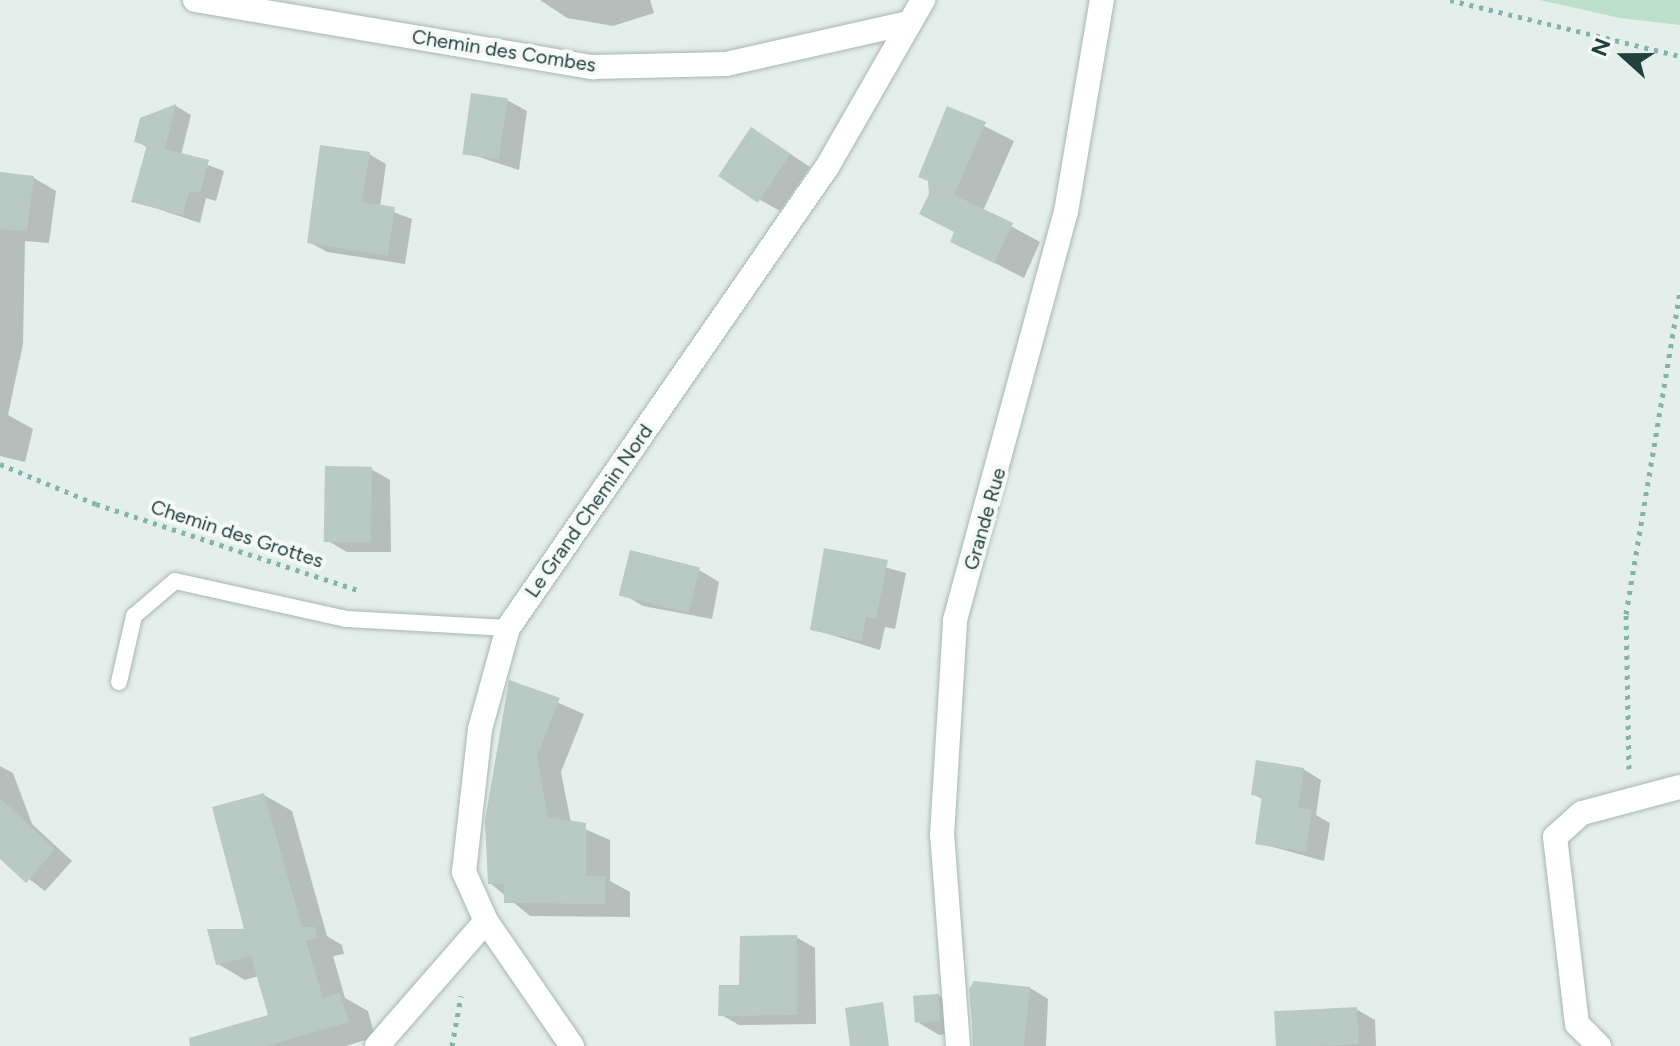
<!DOCTYPE html>
<html>
<head>
<meta charset="utf-8">
<style>
	body { margin:0 }
	#map { position:relative; width:1680px; height:1046px; overflow:hidden; background:#e4eeeb; font-family:Figtree,sans-serif }
	div>[style] { position:absolute }
	.green>* { inset:0; background:#bce0ca }
	.shadow>* { inset:0; background:#0003 }
	.building>* { inset:0; background:#b9c9c4; transform-origin:0 0 }
	.path>* { height:5px; margin-top:-2.5px; transform-origin:0; background:repeating-linear-gradient(90deg,#83b4aa 0 4px,transparent 0 10px) }
	.roads { filter:drop-shadow(0 0 2px #a6b7b3) drop-shadow(0 0 2px #a6b7b3) }
	.lane>* { height:16px; margin:-8px; padding:0 8px; transform-origin:8px; border-radius:8px; background:#fff }
	.street>* { height:24px; margin:-12px; padding:0 12px; transform-origin:12px; border-radius:12px; background:#fff }
	.secondary>* { height:24px; margin:-12px; padding:0 12px; transform-origin:12px; border-radius:12px; background:#fff }
	span { translate:-50% -50%; white-space:nowrap; text-align:center; line-height:1.15; -webkit-text-stroke:8px #f5faf8; paint-order:stroke }
	.street-label { font-size:20px; color:#22413c }
	.north { position:absolute; left:1584px; top:16px; width:80px; height:80px; -webkit-text-stroke:6px #f5faf8; paint-order:stroke; rotate:291deg; font-size:22px; font-weight:700; line-height:32px; text-align:center; color:#22413c }
	.north::after { content:''; display:block; margin:auto; width:28px; height:36px; background:#22413c; clip-path:polygon(50% 0,100% 100%,50% 72%,0 100%) }
</style>
</head>
<body>
<div id="map">
	<div class="green">
		<i style="clip-path:polygon(1540px 0,1680px 0,1680px 25px,1620px 18px)"></i>
	</div>
	<div class="shadow">
		<i style="clip-path:polygon(540px 0,650px 0,654px 13px,613px 26px,567px 18px)"></i>
		<i style="clip-path:polygon(507px 100px,527px 111px,519px 170px,466px 153px)"></i>
		<i style="clip-path:polygon(176px 106px,191px 115px,181px 155px,224px 171px,216px 201px,206px 198px,200px 223px,134px 201px,148px 148px,136px 141px,142px 119px)"></i>
		<i style="clip-path:polygon(948px 108px,1014px 141px,983px 211px,1040px 242px,1024px 278px,952px 241px,956px 233px,931px 194px)"></i>
		<i style="clip-path:polygon(771px 141px,810px 167px,780px 211px,760px 200px)"></i>
		<i style="clip-path:polygon(369px 154px,386px 164px,380px 207px,412px 219px,405px 264px,327px 252px,309px 242px)"></i>
		<i style="clip-path:polygon(0 174px,34px 178px,56px 191px,49px 243px,25px 241px,23px 344px,8px 415px,33px 429px,25px 462px,0 456px)"></i>
		<i style="clip-path:polygon(371px 469px,390px 480px,391px 552px,347px 552px,328px 541px)"></i>
		<i style="clip-path:polygon(826px 551px,906px 573px,895px 629px,885px 627px,880px 650px,812px 629px)"></i>
		<i style="clip-path:polygon(699px 570px,719px 582px,712px 619px,643px 606px,624px 595px)"></i>
		<i style="clip-path:polygon(511px 682px,584px 714px,561px 772px,571px 823px,610px 840px,610px 881px,630px 892px,630px 917px,530px 916px,490px 883px)"></i>
		<i style="clip-path:polygon(0 766px,13px 773px,32px 824px,72px 861px,45px 891px,0 857px)"></i>
		<i style="clip-path:polygon(1303px 769px,1321px 780px,1316px 815px,1330px 823px,1324px 861px,1258px 843px,1264px 800px,1253px 794px)"></i>
		<i style="clip-path:polygon(264px 795px,292px 811px,327px 936px,342px 945px,344px 954px,333px 956px,345px 998px,368px 1011px,375px 1037px,346px 1046px,242px 1046px,270px 1016px,259px 976px,245px 980px,218px 964px,246px 930px)"></i>
		<i style="clip-path:polygon(796px 937px,815px 948px,816px 1024px,739px 1025px,720px 1014px)"></i>
		<i style="clip-path:polygon(1030px 988px,1048px 999px,1046px 1046px,973px 1046px,971px 990px)"></i>
		<i style="clip-path:polygon(939px 996px,958px 1007px,960px 1032px,939px 1035px,919px 1023px)"></i>
		<i style="clip-path:polygon(1356px 1009px,1375px 1020px,1376px 1046px,1277px 1046px,1276px 1014px)"></i>
	</div>
	<div class="building">
		<i style="left:471px;top:93px;width:37px;height:62px;rotate:8deg"></i>
		<i style="clip-path:polygon(176px 104px,165px 149px,209px 160px,200px 193px,189px 191px,183px 215px,131px 202px,147px 145px,134px 142px,140px 118px)"></i>
		<i style="clip-path:polygon(947px 106px,986px 122px,954px 195px,1013px 223px,994px 263px,950px 242px,954px 232px,919px 214px,929px 194px,928px 181px,918px 177px)"></i>
		<i style="left:751px;top:127px;width:48px;height:59px;rotate:34deg"></i>
		<i style="clip-path:polygon(320px 145px,370px 152px,362px 202px,395px 207px,388px 256px,307px 243px)"></i>
		<i style="clip-path:polygon(0 172px,34px 176px,27px 231px,0 229px)"></i>
		<i style="left:325px;top:466px;width:47px;height:76px;rotate:1deg"></i>
		<i style="clip-path:polygon(824px 548px,888px 560px,876px 619px,866px 617px,862px 641px,810px 630px)"></i>
		<i style="left:630px;top:550px;width:72px;height:47px;rotate:14deg"></i>
		<i style="clip-path:polygon(509px 680px,560px 698px,537px 757px,548px 817px,586px 823px,586px 876px,606px 876px,605px 904px,504px 903px,504px 884px,488px 884px,485px 821px)"></i>
		<i style="clip-path:polygon(1256px 760px,1304px 768px,1298px 808px,1312px 810px,1306px 852px,1255px 844px,1262px 796px,1251px 795px)"></i>
		<i style="clip-path:polygon(264px 793px,302px 927px,315px 927px,317px 938px,306px 941px,323px 998px,340px 993px,349px 1022px,267px 1046px,190px 1046px,189px 1038px,268px 1015px,251px 956px,216px 965px,207px 929px,244px 929px,212px 807px)"></i>
		<i style="clip-path:polygon(0 798px,55px 849px,26px 883px,0 859px)"></i>
		<i style="clip-path:polygon(797px 935px,797px 1015px,718px 1016px,719px 985px,739px 985px,740px 936px)"></i>
		<i style="clip-path:polygon(974px 981px,1030px 987px,1024px 1046px,974px 1046px,969px 989px)"></i>
		<i style="left:939px;top:994px;width:27px;height:26px;rotate:86deg"></i>
		<i style="clip-path:polygon(883px 1002px,889px 1046px,850px 1046px,845px 1008px)"></i>
		<i style="left:1357px;top:1007px;width:37px;height:83px;rotate:87deg"></i>
	</div>
	<div class="path">
		<i style="left:1450px;top:0;width:237px;rotate:13.7deg"></i>
		<i style="left:0;top:464px;width:104px;rotate:22.6deg"></i>
		<i style="left:96px;top:504px;width:279px;rotate:18.2deg"></i>
		<i style="left:1629px;top:769px;width:155px;rotate:-91.1deg"></i>
		<i style="left:1626px;top:614px;width:327px;rotate:-80.5deg"></i>
		<i style="left:452px;top:1046px;width:51px;rotate:-79.8deg"></i>
	</div>
	<div class="roads">
		<div class="lane">
			<i style="left:119px;top:682px;width:68px;rotate:-77.2deg"></i>
			<i style="left:134px;top:616px;width:54px;rotate:-40.5deg"></i>
			<i style="left:175px;top:581px;width:176px;rotate:12.5deg"></i>
			<i style="left:347px;top:619px;width:161px;rotate:3.2deg"></i>
		</div>
		<div class="street">
			<i style="left:195px;top:0;width:404px;rotate:9.6deg"></i>
			<i style="left:593px;top:67px;width:133px;rotate:-1.3deg"></i>
			<i style="left:726px;top:64px;width:187px;rotate:-12.7deg"></i>
			<i style="left:486px;top:921px;width:152px;rotate:55.5deg"></i>
			<i style="left:377px;top:1046px;width:166px;rotate:-48.9deg"></i>
			<i style="left:486px;top:921px;width:54px;rotate:-114.2deg"></i>
			<i style="left:464px;top:872px;width:144px;rotate:-83.6deg"></i>
			<i style="left:480px;top:729px;width:105px;rotate:-74.5deg"></i>
			<i style="left:508px;top:628px;width:561px;rotate:-55.32deg"></i>
			<i style="left:827px;top:167px;width:193px;rotate:-60.1deg"></i>
			<i style="left:1599px;top:1046px;width:31px;rotate:-135deg"></i>
			<i style="left:1577px;top:1024px;width:188px;rotate:-96.7deg"></i>
			<i style="left:1555px;top:837px;width:36px;rotate:-42deg"></i>
			<i style="left:1582px;top:813px;width:101px;rotate:-14.9deg"></i>
		</div>
		<div class="secondary">
			<i style="left:958px;top:1046px;width:212px;rotate:-94.3deg"></i>
			<i style="left:942px;top:835px;width:215px;rotate:-86.5deg"></i>
			<i style="left:955px;top:620px;width:423px;rotate:-74.8deg"></i>
			<i style="left:1066px;top:212px;width:215px;rotate:-80.4deg"></i>
		</div>
	</div>
	<div class="street-label">
		<span style="left:504px;top:51px;rotate:9deg">Chemin des Combes</span>
		<span style="left:589px;top:511px;rotate:-55deg">Le Grand Chemin Nord</span>
		<span style="left:985px;top:519px;rotate:-74deg">Grande Rue</span>
		<span style="left:237px;top:534px;rotate:18deg">Chemin des Grottes</span>
	</div>
	<div class="north">N</div>
</div>
</body>
</html>
